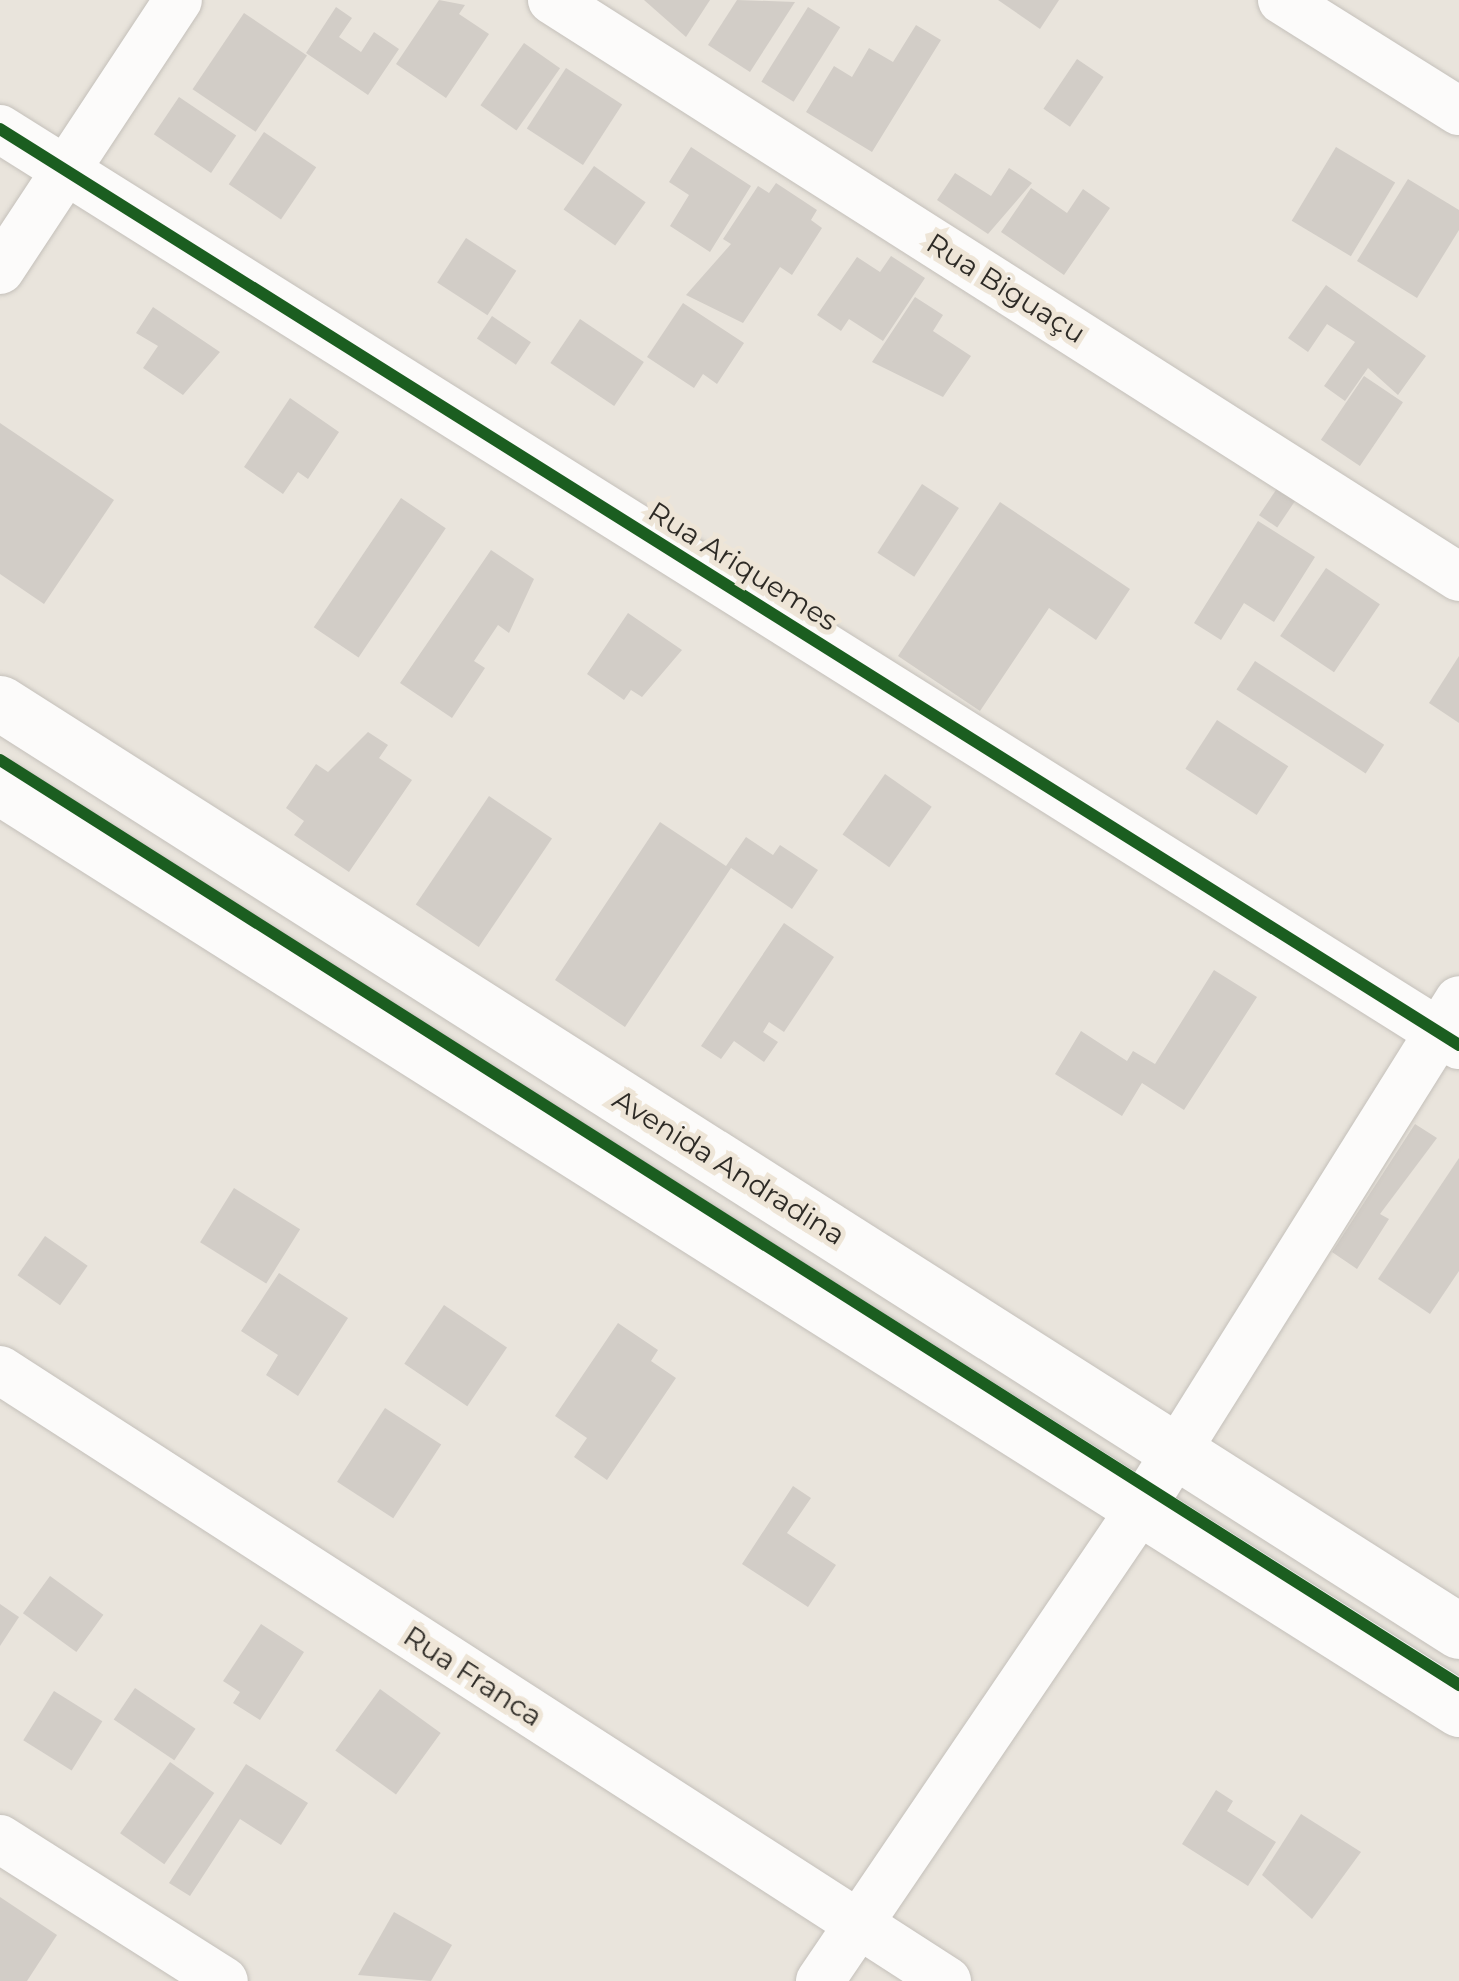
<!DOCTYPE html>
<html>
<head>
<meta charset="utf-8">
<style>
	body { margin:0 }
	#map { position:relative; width:1459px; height:1981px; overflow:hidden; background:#e9e4dc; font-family:Montserrat,sans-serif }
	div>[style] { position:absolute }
	.building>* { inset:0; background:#d2cdc7; transform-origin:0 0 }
	.roads { filter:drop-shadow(0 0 2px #c4c0ba) drop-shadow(0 0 2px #c4c0ba) }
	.minor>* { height:48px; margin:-24px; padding:0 24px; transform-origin:24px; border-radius:24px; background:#fcfbfa }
	.secondary>* { height:55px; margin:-27.5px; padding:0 27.5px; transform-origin:27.5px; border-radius:27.5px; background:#fcfbfa }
	.cycleway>* { height:12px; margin:-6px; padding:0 6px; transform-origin:6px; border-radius:6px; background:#1b5e20 }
	span { translate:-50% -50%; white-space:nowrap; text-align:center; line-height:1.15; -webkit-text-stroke:10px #eee5d7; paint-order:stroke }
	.street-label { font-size:28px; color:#2e2b26 }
</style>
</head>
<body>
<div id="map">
	<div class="building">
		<i style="clip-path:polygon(439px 0,465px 5px,459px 14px,489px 34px,446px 98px,396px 64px)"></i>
		<i style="clip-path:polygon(644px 0,710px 0,686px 37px)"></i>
		<i style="clip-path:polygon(737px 0,795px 2px,750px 72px,708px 45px)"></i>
		<i style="clip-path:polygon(998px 0,1059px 0,1040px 29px)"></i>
		<i style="clip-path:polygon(336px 7px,352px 18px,339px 37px,361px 52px,374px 32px,399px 49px,368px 95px,306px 53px)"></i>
		<i style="left:808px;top:7px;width:38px;height:88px;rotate:32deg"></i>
		<i style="left:244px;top:13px;width:76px;height:92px;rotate:34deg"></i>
		<i style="clip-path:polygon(916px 25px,941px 40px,872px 152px,806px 112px,834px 66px,852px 77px,869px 48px,893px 62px)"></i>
		<i style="left:524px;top:43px;width:44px;height:76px;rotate:35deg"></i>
		<i style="left:1077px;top:59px;width:32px;height:60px;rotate:34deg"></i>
		<i style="left:566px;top:68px;width:67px;height:72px;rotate:33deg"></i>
		<i style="left:179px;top:97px;width:69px;height:45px;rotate:34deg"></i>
		<i style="left:264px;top:132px;width:63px;height:63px;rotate:34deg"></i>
		<i style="clip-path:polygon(691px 147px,751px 186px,710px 252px,670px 226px,689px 195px,669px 182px)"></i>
		<i style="left:1336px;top:147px;width:69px;height:86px;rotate:31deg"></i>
		<i style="left:594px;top:166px;width:63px;height:53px;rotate:35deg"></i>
		<i style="clip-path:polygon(1009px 168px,1032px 183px,988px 234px,937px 200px,955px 173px,991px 196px)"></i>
		<i style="clip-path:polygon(1408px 179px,1459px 210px,1459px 230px,1417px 298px,1357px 261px)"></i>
		<i style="clip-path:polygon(776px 183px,817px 210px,811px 220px,822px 228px,792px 275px,780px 267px,743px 323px,686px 295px,731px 244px,723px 239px,758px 186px,769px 193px)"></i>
		<i style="clip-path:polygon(1031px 188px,1067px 213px,1083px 189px,1110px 208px,1064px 275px,1001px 232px)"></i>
		<i style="left:466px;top:238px;width:60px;height:53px;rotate:33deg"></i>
		<i style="clip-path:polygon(891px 256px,925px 278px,883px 341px,849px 319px,841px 331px,817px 315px,857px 257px,880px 272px)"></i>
		<i style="clip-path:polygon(1326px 285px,1426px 356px,1398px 395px,1368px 368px,1345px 401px,1324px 386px,1355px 342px,1327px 324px,1308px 352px,1288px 338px)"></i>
		<i style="clip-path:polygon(915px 297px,943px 315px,933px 331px,971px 356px,943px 397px,872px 362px)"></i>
		<i style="clip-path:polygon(683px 303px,744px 343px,717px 384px,703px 374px,694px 388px,647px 357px)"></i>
		<i style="clip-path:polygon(153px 307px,220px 352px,183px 395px,143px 368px,158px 346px,136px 333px)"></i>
		<i style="left:492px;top:316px;width:47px;height:27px;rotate:34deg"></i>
		<i style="left:580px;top:319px;width:77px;height:53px;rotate:34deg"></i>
		<i style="left:1364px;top:376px;width:47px;height:77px;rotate:34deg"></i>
		<i style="clip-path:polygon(290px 398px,339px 432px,308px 479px,298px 472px,283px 494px,244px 467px)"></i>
		<i style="clip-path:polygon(0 423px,114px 500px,44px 604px,0 574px)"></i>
		<i style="left:922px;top:484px;width:44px;height:82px;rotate:33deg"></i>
		<i style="left:1278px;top:487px;width:22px;height:34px;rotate:34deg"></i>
		<i style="left:401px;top:498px;width:54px;height:156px;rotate:34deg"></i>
		<i style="clip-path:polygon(1000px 502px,1130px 589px,1096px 640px,1049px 608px,980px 711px,898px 656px)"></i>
		<i style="clip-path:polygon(1258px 521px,1315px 557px,1274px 622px,1244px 603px,1221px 640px,1194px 623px)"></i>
		<i style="clip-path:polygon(491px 550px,534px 579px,509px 633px,498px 625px,474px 661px,485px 668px,452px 718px,400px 683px)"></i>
		<i style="left:1326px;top:568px;width:65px;height:82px;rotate:34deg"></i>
		<i style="clip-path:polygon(628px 613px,682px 650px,642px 697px,631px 690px,624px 700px,587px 674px)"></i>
		<i style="clip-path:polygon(1459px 656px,1459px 723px,1429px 703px)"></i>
		<i style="left:1255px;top:661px;width:154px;height:34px;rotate:33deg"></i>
		<i style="left:1217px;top:720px;width:85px;height:58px;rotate:33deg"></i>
		<i style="clip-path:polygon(368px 732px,388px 745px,379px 758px,412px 780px,349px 872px,294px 835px,304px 821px,286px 808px,316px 764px,328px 772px)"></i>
		<i style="left:885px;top:774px;width:57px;height:74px;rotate:35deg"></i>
		<i style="left:489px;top:796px;width:76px;height:131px;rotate:34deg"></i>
		<i style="clip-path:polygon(660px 822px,726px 866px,746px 837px,773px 855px,780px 845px,818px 870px,792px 909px,731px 868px,625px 1027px,555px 980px)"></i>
		<i style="clip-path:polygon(784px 923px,834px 957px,784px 1032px,769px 1022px,763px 1032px,778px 1042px,764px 1062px,734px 1041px,721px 1059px,701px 1046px)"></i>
		<i style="clip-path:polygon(1214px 970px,1257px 997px,1184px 1110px,1142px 1083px,1122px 1116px,1055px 1074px,1081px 1031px,1127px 1061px,1133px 1051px,1155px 1064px)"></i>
		<i style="clip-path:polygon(1415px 1124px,1437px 1138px,1380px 1214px,1389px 1219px,1357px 1269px,1332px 1252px)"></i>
		<i style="clip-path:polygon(1459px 1158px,1459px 1271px,1430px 1314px,1378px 1279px)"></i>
		<i style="left:234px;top:1188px;width:78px;height:64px;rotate:32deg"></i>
		<i style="left:45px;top:1236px;width:52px;height:48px;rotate:35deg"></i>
		<i style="clip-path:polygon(279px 1273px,348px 1318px,298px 1396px,266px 1375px,278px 1355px,241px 1331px)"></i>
		<i style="left:444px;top:1305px;width:76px;height:71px;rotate:34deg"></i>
		<i style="clip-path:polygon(618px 1323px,658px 1350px,651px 1361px,676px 1378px,607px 1480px,574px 1457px,587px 1438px,555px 1416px)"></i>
		<i style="left:385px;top:1408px;width:67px;height:88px;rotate:33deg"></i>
		<i style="clip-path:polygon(793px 1486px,811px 1498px,787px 1533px,836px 1565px,808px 1607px,742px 1564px)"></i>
		<i style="left:50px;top:1576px;width:66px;height:46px;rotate:36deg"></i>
		<i style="clip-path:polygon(0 1604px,19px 1617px,0 1646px)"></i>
		<i style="clip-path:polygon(261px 1624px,304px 1652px,260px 1720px,233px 1703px,240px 1692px,223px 1681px)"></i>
		<i style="left:135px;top:1688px;width:73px;height:38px;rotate:34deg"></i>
		<i style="left:380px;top:1689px;width:75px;height:76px;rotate:36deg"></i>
		<i style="left:54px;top:1691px;width:57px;height:58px;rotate:32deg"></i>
		<i style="left:170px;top:1762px;width:54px;height:87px;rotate:35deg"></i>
		<i style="clip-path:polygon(246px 1764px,308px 1803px,281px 1845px,240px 1819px,190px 1896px,169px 1883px)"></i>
		<i style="clip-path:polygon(1216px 1790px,1233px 1801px,1227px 1811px,1276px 1842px,1248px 1886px,1182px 1844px)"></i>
		<i style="clip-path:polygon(1301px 1814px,1361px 1852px,1312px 1919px,1262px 1875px)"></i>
		<i style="clip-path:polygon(0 1897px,57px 1935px,27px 1981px,0 1981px)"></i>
		<i style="clip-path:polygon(394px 1912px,452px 1945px,431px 1981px,358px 1975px)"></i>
	</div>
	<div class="roads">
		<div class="minor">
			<i style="left:552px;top:0;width:1075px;rotate:32.46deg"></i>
			<i style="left:1282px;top:0;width:209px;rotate:32.1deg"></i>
			<i style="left:0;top:129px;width:1723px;rotate:32.12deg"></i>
			<i style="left:0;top:270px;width:323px;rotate:-56.6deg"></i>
			<i style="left:0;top:1370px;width:1127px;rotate:32.83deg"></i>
			<i style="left:0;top:1839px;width:265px;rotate:32.4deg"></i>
			<i style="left:820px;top:1981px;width:572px;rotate:-55.84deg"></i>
			<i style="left:1141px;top:1508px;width:599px;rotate:-57.95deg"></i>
		</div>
		<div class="secondary">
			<i style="left:0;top:703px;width:1729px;rotate:32.46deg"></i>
			<i style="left:0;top:787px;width:1726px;rotate:32.29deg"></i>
		</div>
	</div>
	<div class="cycleway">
		<i style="left:0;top:129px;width:1723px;rotate:32.12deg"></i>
		<i style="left:0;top:760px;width:1728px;rotate:32.37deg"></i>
	</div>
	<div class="street-label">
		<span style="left:1006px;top:288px;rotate:32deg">Rua Biguaçu</span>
		<span style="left:743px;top:566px;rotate:32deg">Rua Ariquemes</span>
		<span style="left:729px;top:1167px;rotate:32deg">Avenida Andradina</span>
		<span style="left:473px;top:1676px;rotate:33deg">Rua Franca</span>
	</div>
</div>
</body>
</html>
